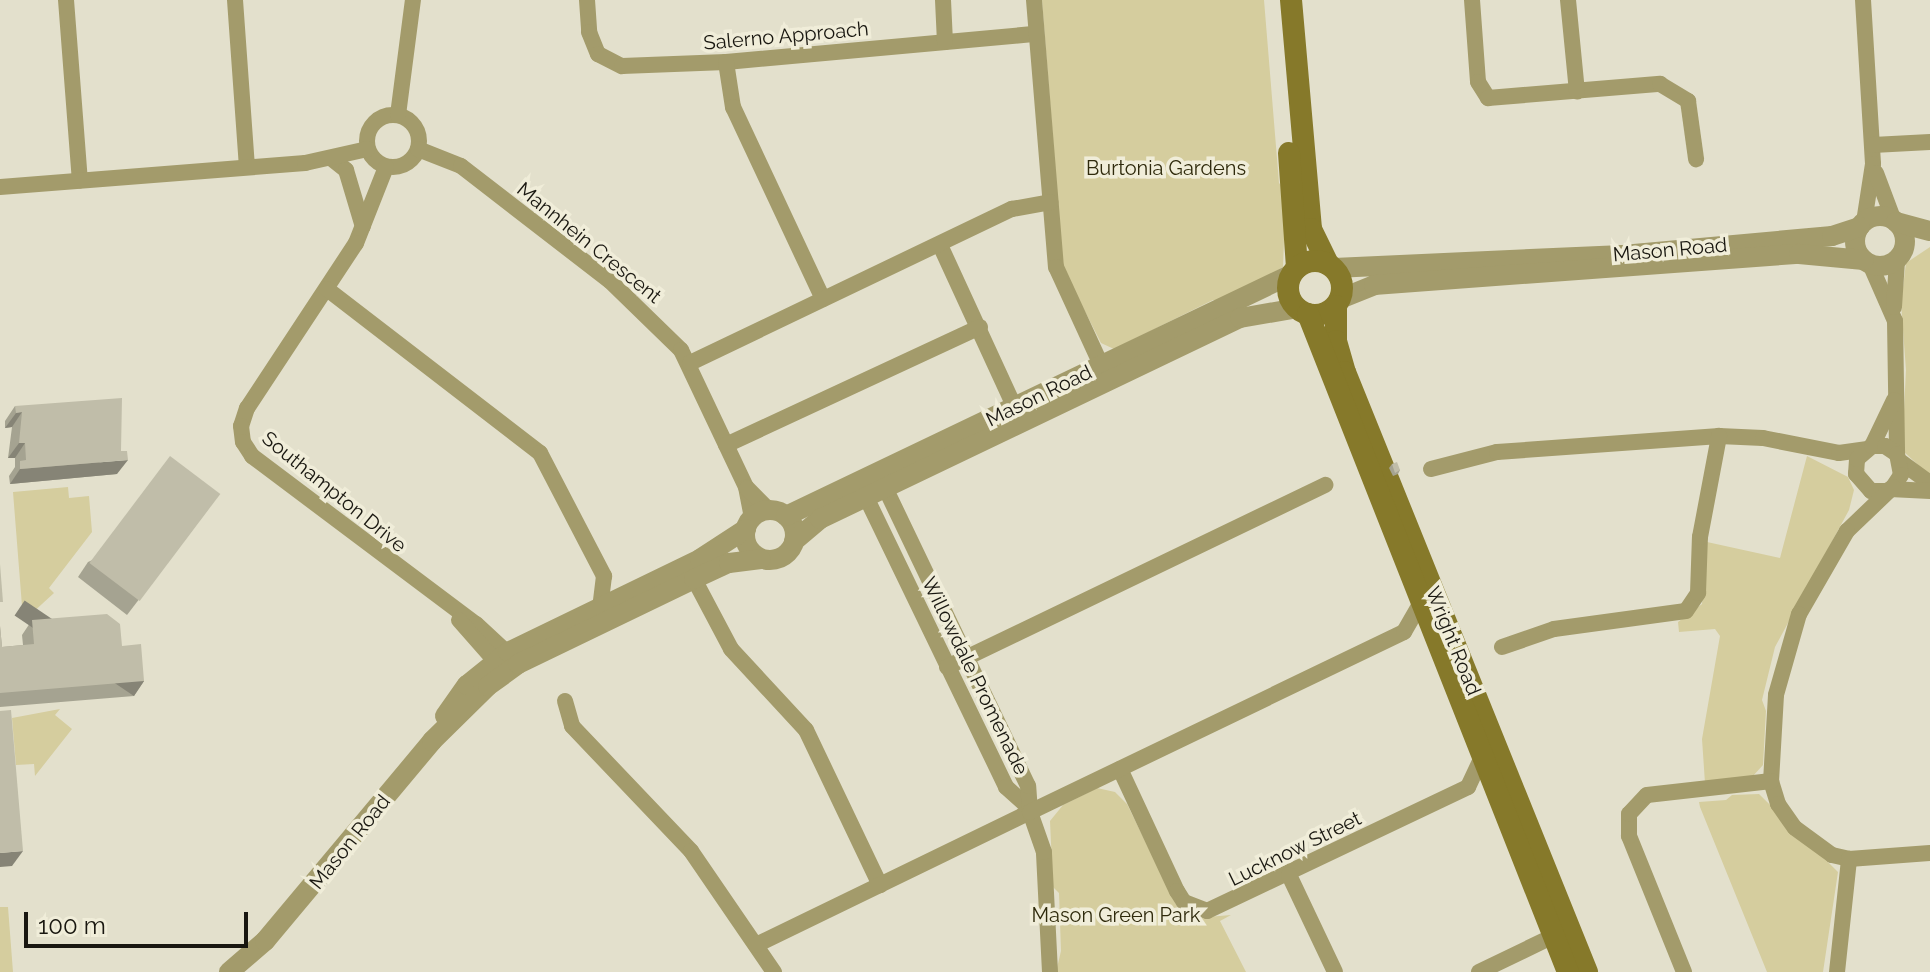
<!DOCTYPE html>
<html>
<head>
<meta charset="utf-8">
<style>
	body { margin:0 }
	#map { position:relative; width:1930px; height:972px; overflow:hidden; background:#e3e0cc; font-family:Raleway,sans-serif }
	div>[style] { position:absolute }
	.green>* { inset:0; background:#d5cd9e }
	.minor>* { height:16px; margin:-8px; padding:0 8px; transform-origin:8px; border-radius:8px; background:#a39b6b }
	.minor>.ring { margin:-8px; padding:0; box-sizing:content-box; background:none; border:16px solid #a39b6b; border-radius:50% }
	.tertiary>* { height:20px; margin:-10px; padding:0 10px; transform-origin:10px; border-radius:10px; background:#a39b6b }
	.tertiary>.ring { margin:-10px; padding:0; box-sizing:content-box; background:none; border:20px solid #a39b6b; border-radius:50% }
	.secondary>* { height:22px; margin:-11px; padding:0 11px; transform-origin:11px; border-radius:11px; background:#86792a }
	.secondary>.ring { margin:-11px; padding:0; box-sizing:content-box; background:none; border:22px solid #86792a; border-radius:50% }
	.wall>* { inset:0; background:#a5a391 }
	.shaded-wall>* { inset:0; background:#868476; transform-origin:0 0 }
	.building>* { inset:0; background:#c0bda9; transform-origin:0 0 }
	span { translate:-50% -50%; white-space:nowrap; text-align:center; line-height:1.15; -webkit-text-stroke:7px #f0edd9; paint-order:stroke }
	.street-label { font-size:20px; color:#191710 }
	.park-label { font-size:20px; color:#2f2a0c }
	.scale { position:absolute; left:24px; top:912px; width:224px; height:36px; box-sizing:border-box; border:4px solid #191710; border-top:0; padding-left:10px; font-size:24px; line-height:28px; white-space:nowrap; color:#191710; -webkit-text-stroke:6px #f0edd9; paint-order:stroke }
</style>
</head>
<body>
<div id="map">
	<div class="green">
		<i style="clip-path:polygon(1042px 0,1264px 0,1279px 183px,1286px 191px,1283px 267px,1221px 303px,1213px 300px,1114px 349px,1101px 343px,1063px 268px)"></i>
		<i style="clip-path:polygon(1930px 247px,1930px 476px,1902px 450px,1906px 370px,1901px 303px,1906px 263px)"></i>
		<i style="clip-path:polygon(1807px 456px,1848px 477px,1854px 490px,1849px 510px,1775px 647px,1762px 700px,1766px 711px,1763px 765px,1752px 777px,1705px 783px,1702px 739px,1720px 636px,1715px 629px,1679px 632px,1678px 622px,1702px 604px,1707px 542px,1780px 558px)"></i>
		<i style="clip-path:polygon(68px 487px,69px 498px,89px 496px,92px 532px,49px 588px,54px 593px,30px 615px,22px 606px,13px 492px)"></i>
		<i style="clip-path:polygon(60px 709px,55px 715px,72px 729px,35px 776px,34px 764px,16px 765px,12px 718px)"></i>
		<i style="clip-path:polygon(1097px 788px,1115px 792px,1127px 804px,1179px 910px,1196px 918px,1231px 915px,1220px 921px,1246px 972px,1056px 972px,1061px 951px,1059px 893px,1053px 887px,1050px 821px,1063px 805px)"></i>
		<i style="clip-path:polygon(1759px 794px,1838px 872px,1823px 972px,1767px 972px,1700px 807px,1699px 802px,1726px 800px,1732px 795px)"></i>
		<i style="clip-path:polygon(0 907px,8px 907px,13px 972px,0 972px)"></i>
	</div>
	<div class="minor">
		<i style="left:66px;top:0;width:181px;rotate:85.6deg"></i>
		<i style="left:235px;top:0;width:166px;rotate:85.9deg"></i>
		<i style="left:587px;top:0;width:32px;rotate:86deg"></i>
		<i style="left:589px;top:32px;width:24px;rotate:68deg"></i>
		<i style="left:598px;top:54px;width:27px;rotate:27deg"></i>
		<i style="left:622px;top:66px;width:104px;rotate:-2.2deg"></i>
		<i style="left:726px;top:62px;width:311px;rotate:-5.2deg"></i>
		<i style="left:943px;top:0;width:42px;rotate:87.3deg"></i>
		<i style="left:1034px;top:0;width:268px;rotate:85.3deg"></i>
		<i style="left:1056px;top:267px;width:110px;rotate:65.3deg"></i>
		<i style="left:1472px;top:0;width:82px;rotate:85.8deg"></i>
		<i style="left:1478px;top:82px;width:19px;rotate:58deg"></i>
		<i style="left:1488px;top:98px;width:173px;rotate:-4.7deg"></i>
		<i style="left:1660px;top:84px;width:33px;rotate:31deg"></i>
		<i style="left:1688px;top:101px;width:59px;rotate:82.1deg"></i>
		<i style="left:1568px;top:0;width:92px;rotate:84.4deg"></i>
		<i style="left:1863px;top:0;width:164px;rotate:86.5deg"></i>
		<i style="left:1873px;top:164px;width:59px;rotate:98.8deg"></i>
		<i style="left:726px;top:62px;width:46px;rotate:81.2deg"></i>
		<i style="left:733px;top:107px;width:212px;rotate:64.9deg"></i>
		<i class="ring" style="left:367px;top:115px;width:36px;height:36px"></i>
		<i style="left:398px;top:115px;width:116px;rotate:-82.6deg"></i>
		<i style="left:1873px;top:145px;width:57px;rotate:-3deg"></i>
		<i style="left:418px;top:149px;width:46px;rotate:21.6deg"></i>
		<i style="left:461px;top:166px;width:188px;rotate:37.7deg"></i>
		<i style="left:610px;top:281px;width:99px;rotate:44.2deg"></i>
		<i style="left:681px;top:350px;width:152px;rotate:64.6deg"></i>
		<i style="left:746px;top:487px;width:33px;rotate:79deg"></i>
		<i style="left:332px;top:159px;width:18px;rotate:38deg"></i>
		<i style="left:346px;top:170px;width:59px;rotate:73.4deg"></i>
		<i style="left:386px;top:167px;width:82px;rotate:111.5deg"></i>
		<i style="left:356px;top:243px;width:198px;rotate:123.4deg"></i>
		<i style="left:247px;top:408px;width:19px;rotate:108deg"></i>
		<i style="left:241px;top:426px;width:16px;rotate:83deg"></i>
		<i style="left:243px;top:442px;width:17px;rotate:57deg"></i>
		<i style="left:252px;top:456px;width:280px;rotate:36.9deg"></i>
		<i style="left:476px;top:624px;width:53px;rotate:42.7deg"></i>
		<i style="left:1876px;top:173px;width:51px;rotate:69.4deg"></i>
		<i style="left:0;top:187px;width:306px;rotate:-4.5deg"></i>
		<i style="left:305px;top:163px;width:64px;rotate:-12.7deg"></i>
		<i style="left:940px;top:245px;width:179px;rotate:65.3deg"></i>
		<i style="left:1870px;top:264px;width:62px;rotate:66.3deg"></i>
		<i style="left:1895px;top:321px;width:133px;rotate:89.1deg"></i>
		<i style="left:327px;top:289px;width:269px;rotate:37.6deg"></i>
		<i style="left:540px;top:453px;width:139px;rotate:62.5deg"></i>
		<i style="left:604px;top:576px;width:32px;rotate:97deg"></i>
		<i style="left:1894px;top:307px;width:47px;rotate:-86.3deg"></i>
		<i style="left:690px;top:363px;width:357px;rotate:-25.6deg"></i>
		<i style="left:1012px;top:209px;width:39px;rotate:-10deg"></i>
		<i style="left:726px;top:445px;width:280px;rotate:-24.9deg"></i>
		<i style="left:1872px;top:446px;width:51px;rotate:-64.4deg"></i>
		<i style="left:1901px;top:462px;width:36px;rotate:36deg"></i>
		<i style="left:1431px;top:469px;width:68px;rotate:-14.4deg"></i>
		<i style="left:1497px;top:452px;width:223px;rotate:-4.1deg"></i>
		<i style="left:1719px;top:436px;width:44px;rotate:2.6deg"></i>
		<i style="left:1763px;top:438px;width:77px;rotate:11.2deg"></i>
		<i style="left:1839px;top:453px;width:27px;rotate:-8deg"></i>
		<i style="left:747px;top:488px;width:33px;rotate:45deg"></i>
		<i style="left:1890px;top:489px;width:40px;rotate:2.9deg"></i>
		<i style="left:1886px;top:491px;width:15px;rotate:180deg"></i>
		<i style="left:1871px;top:491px;width:23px;rotate:-131deg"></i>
		<i style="left:1856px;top:474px;width:15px;rotate:-86deg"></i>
		<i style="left:1857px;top:459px;width:20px;rotate:-41deg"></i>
		<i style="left:1872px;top:446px;width:13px"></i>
		<i style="left:1885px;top:446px;width:14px;rotate:34deg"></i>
		<i style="left:1897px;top:454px;width:21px;rotate:79deg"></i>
		<i style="left:1901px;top:475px;width:14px;rotate:124deg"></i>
		<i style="left:1893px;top:487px;width:64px;rotate:136.3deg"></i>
		<i style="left:1847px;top:531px;width:96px;rotate:120deg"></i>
		<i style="left:1799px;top:614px;width:84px;rotate:105.9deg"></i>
		<i style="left:1776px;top:695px;width:86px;rotate:93.3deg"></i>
		<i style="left:1771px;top:781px;width:24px;rotate:73deg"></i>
		<i style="left:1778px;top:804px;width:29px;rotate:55deg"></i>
		<i style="left:1795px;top:828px;width:46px;rotate:36.1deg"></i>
		<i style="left:1832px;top:855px;width:17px;rotate:13deg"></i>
		<i style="left:1849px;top:859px;width:81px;rotate:-4.2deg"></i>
		<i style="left:866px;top:497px;width:322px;rotate:64.2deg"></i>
		<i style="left:1006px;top:787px;width:31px;rotate:42deg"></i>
		<i style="left:694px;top:579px;width:79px;rotate:62.1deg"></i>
		<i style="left:731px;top:649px;width:110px;rotate:47.2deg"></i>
		<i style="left:806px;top:730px;width:172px;rotate:64.5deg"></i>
		<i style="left:459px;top:620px;width:65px;rotate:48.7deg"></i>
		<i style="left:1502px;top:647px;width:55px;rotate:-19.1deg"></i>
		<i style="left:1554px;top:629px;width:133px;rotate:-7.8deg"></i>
		<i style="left:1686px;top:611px;width:22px;rotate:-56deg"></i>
		<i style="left:1698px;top:593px;width:56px;rotate:-88deg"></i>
		<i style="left:1700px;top:537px;width:103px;rotate:-79.3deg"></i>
		<i style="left:947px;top:667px;width:420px;rotate:-25.7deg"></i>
		<i style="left:565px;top:701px;width:26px;rotate:74deg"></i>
		<i style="left:572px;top:726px;width:173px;rotate:46.4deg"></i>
		<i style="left:691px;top:851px;width:147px;rotate:55.6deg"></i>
		<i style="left:1120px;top:769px;width:135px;rotate:65deg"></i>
		<i style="left:1177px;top:891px;width:13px;rotate:58deg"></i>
		<i style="left:1184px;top:902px;width:25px;rotate:21deg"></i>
		<i style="left:1207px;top:911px;width:289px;rotate:-25.4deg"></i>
		<i style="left:1468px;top:787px;width:31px;rotate:-65deg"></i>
		<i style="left:1289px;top:875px;width:107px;rotate:64.6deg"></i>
		<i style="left:756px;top:945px;width:305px;rotate:-25.9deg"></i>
		<i style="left:1030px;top:812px;width:26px;rotate:-94deg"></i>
		<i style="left:1028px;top:786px;width:331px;rotate:-115.6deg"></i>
		<i style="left:1050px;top:972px;width:120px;rotate:-92.9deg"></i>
		<i style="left:1044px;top:852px;width:42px;rotate:-109.3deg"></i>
		<i style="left:1030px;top:812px;width:415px;rotate:-25.7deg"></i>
		<i style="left:1404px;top:632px;width:34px;rotate:-60deg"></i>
		<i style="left:1479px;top:972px;width:94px;rotate:-25.8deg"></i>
		<i style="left:1684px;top:972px;width:147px;rotate:-112deg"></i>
		<i style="left:1629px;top:836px;width:22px;rotate:-90deg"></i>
		<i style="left:1629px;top:814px;width:26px;rotate:-47deg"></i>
		<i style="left:1647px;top:795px;width:125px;rotate:-6.4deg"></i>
		<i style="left:1837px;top:972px;width:114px;rotate:-83.9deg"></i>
	</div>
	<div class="tertiary">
		<i class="ring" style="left:1855px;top:216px;width:30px;height:30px"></i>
		<i style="left:1896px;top:222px;width:35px;rotate:15deg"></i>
		<i style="left:1334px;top:268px;width:289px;rotate:-2.6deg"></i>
		<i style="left:1623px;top:255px;width:210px;rotate:-5.2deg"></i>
		<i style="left:1832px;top:236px;width:29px;rotate:-18deg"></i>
		<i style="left:1340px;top:299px;width:37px;rotate:-22deg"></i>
		<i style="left:1374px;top:285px;width:426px;rotate:-4.2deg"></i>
		<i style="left:1799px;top:254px;width:65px;rotate:5.3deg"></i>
		<i class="ring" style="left:745px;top:510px;width:30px;height:30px"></i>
		<i style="left:786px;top:516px;width:561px;rotate:-25.56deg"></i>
		<i style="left:794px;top:541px;width:34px;rotate:-40deg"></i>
		<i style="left:820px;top:519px;width:466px;rotate:-25.6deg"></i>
		<i style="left:1240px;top:318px;width:59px;rotate:-9.8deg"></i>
		<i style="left:445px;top:716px;width:38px;rotate:-55deg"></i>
		<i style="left:467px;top:685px;width:53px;rotate:-38.8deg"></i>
		<i style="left:508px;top:652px;width:213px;rotate:-25.8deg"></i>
		<i style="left:700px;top:559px;width:55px;rotate:-33.1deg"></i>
		<i style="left:229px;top:972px;width:48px;rotate:-40.7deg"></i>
		<i style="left:265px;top:941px;width:261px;rotate:-50.1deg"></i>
		<i style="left:432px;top:741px;width:78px;rotate:-44.5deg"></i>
		<i style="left:488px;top:686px;width:37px;rotate:-36deg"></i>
		<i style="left:518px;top:664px;width:195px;rotate:-25.8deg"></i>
		<i style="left:694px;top:579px;width:38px;rotate:-25deg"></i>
		<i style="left:729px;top:563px;width:32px;rotate:-7deg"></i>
	</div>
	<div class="secondary">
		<i style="left:1291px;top:0;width:230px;rotate:85deg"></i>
		<i style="left:1311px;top:229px;width:39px;rotate:64deg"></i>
		<i style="left:1289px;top:153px;width:115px;rotate:86deg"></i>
		<i class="ring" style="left:1288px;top:261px;width:32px;height:32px"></i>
		<i style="left:1336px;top:306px;width:35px;rotate:90deg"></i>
		<i style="left:1336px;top:341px;width:32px;rotate:74deg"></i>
		<i style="left:1345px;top:372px;width:647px;rotate:68.03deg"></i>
		<i style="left:1308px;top:314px;width:708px;rotate:68.44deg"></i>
	</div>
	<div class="wall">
		<i style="clip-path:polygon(15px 406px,117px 474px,10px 484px,9px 476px,15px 467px,15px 458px,8px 458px,12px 427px,5px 428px,5px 421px)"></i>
		<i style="clip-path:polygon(1392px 464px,1400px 470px,1398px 474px,1393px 476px,1389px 468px)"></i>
		<i style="clip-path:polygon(209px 508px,127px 615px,78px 577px,88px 562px)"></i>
		<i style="clip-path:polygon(32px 620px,122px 646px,144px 681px,134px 696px,0 707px,0 626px,2px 647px,23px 645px,22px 635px)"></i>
	</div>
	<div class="shaded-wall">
		<i style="clip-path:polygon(22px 412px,12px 427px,5px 428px,16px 413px)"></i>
		<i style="clip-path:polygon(19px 443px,25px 443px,15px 458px,8px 458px)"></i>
		<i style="clip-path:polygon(128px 460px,117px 474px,10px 484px,20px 469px)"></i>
		<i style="left:144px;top:681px;width:18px;height:144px;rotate:124deg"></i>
		<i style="clip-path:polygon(23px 851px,12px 866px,0 867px,0 853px)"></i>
	</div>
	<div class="building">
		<i style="clip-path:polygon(122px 398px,121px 451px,127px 451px,128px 460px,20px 469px,20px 461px,26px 460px,25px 443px,19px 443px,22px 412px,16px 413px,15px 406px)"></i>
		<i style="left:170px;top:456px;width:63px;height:134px;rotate:37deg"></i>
		<i style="clip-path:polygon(1397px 462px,1400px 470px,1395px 473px,1392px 464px)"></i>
		<i style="clip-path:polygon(0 564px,3px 602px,0 602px)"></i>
		<i style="clip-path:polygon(107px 614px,120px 624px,122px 646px,141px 644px,144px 681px,0 693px,0 626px,2px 647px,34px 644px,32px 620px)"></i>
		<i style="clip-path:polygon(11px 710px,23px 851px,0 853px,0 711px)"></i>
	</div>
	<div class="street-label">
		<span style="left:786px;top:36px;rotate:-5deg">Salerno Approach</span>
		<span style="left:589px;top:243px;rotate:39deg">Mannhein Crescent</span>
		<span style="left:1670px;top:250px;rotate:-5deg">Mason Road</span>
		<span style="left:1039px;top:396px;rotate:-26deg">Mason Road</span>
		<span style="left:334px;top:492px;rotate:39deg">Southampton Drive</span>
		<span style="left:1453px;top:641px;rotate:68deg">Wright Road</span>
		<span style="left:975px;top:676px;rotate:64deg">Willowdale Promenade</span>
		<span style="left:350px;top:842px;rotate:-51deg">Mason Road</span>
		<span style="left:1295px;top:849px;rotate:-26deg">Lucknow Street</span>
	</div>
	<div class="park-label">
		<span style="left:1166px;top:168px">Burtonia Gardens</span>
		<span style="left:1116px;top:915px">Mason Green Park</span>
	</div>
	<div class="scale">100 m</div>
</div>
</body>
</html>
